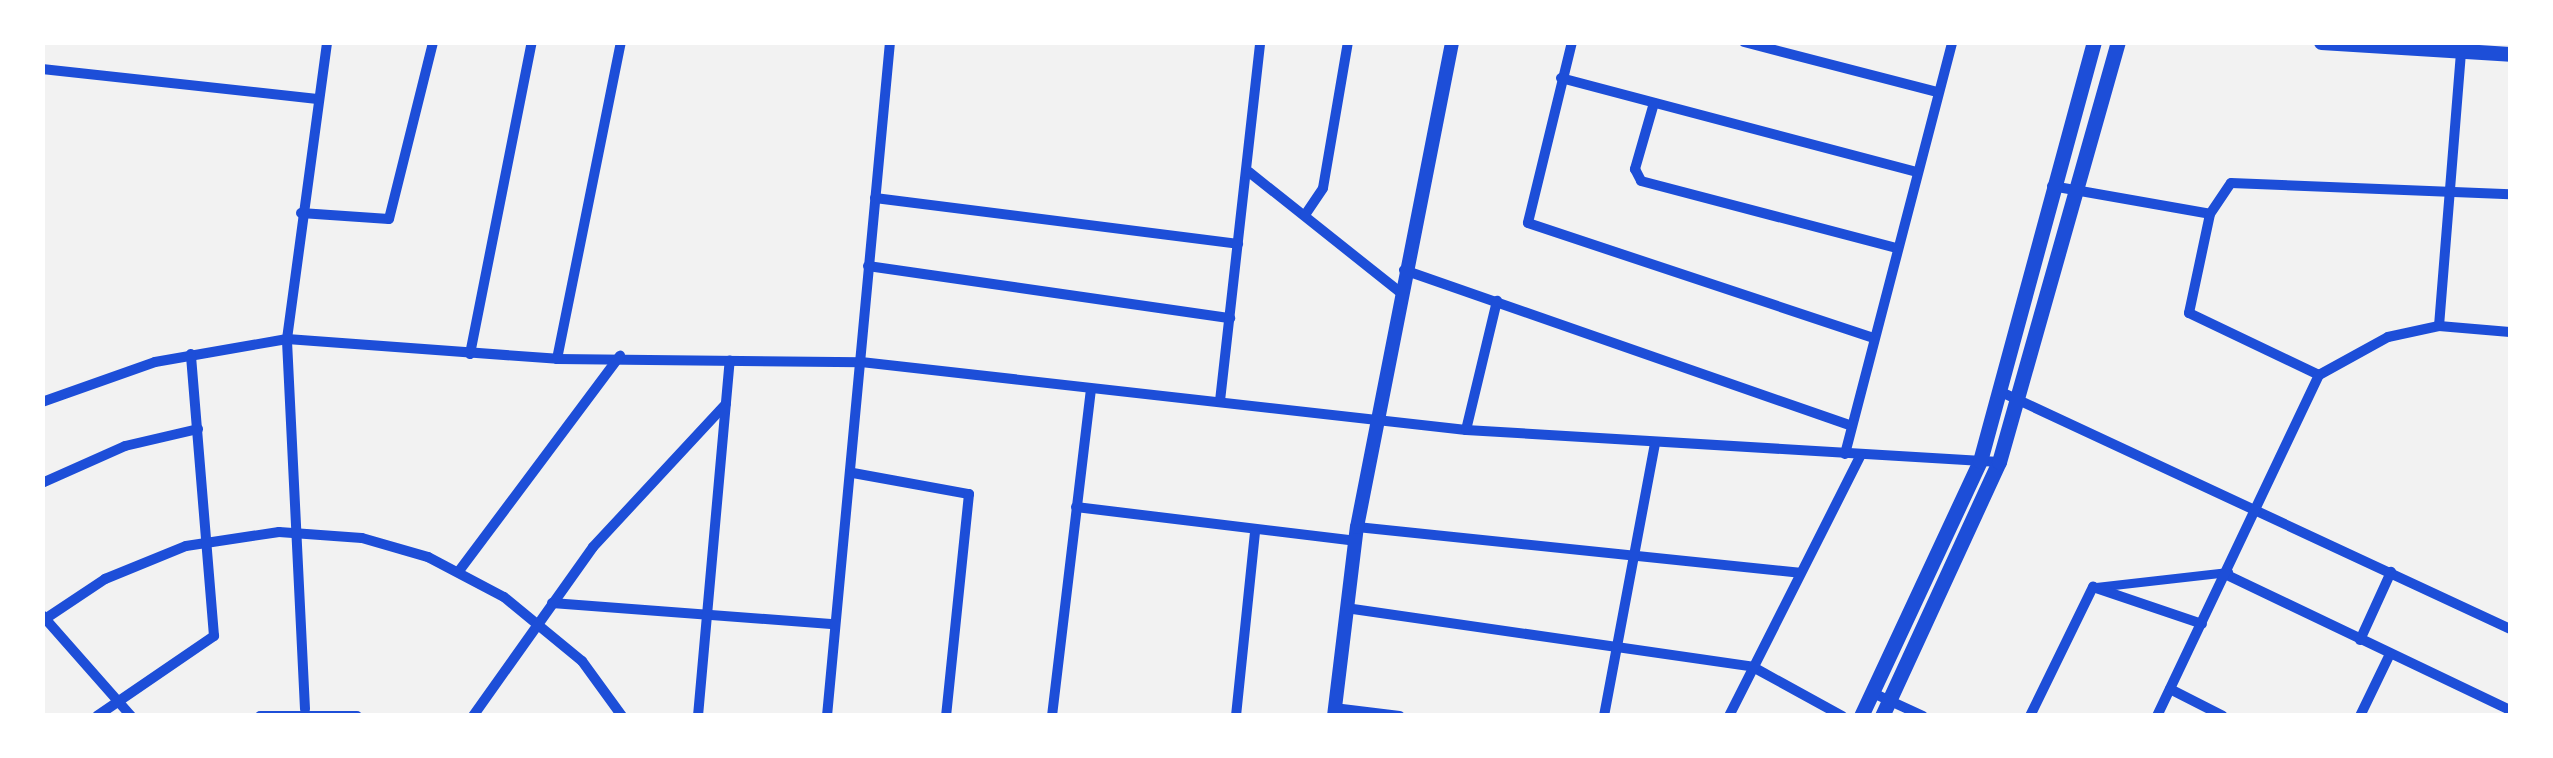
<!DOCTYPE html>
<html>
<head>
<meta charset="utf-8">
<style>
	body { margin:0 }
	#map { position:relative; width:2553px; height:758px; overflow:hidden; background:#f2f2f2; font-family:"PT Sans Narrow",sans-serif }
	div>[style] { position:absolute }
	.pedestrian>* { height:9px; margin:-4.5px; padding:0 4.5px; transform-origin:4.5px; border-radius:4.5px; background:#1d4ed8 }
	.minor>* { height:10px; margin:-5px; padding:0 5px; transform-origin:5px; border-radius:5px; background:#1d4ed8 }
	.tertiary>* { height:14px; margin:-7px; padding:0 7px; transform-origin:7px; border-radius:7px; background:#1d4ed8 }
	.secondary>* { height:15px; margin:-7.5px; padding:0 7.5px; transform-origin:7.5px; border-radius:7.5px; background:#1d4ed8 }
	span { translate:-50% -50%; white-space:nowrap; text-align:center; line-height:1.15; -webkit-text-stroke:10px #fff; paint-order:stroke }
	.frame { position:absolute; inset:0; border:45px solid #fff; pointer-events:none }
</style>
</head>
<body>
<div id="map">
	<div class="pedestrian">
		<i style="left:2096px;top:587px;width:133px;rotate:-6.5deg"></i>
	</div>
	<div class="minor">
		<i style="left:1572px;top:42px;width:186px;rotate:103.7deg"></i>
		<i style="left:1528px;top:223px;width:365px;rotate:18.4deg"></i>
		<i style="left:1744px;top:42px;width:200px;rotate:14.5deg"></i>
		<i style="left:42px;top:69px;width:277px;rotate:6.2deg"></i>
		<i style="left:1561px;top:78px;width:368px;rotate:14.8deg"></i>
		<i style="left:1654px;top:103px;width:69px;rotate:106.1deg"></i>
		<i style="left:1635px;top:169px;width:13px;rotate:63deg"></i>
		<i style="left:1641px;top:181px;width:265px;rotate:14.7deg"></i>
		<i style="left:1249px;top:172px;width:194px;rotate:38.5deg"></i>
		<i style="left:2052px;top:186px;width:160px;rotate:10deg"></i>
		<i style="left:875px;top:198px;width:366px;rotate:7.2deg"></i>
		<i style="left:301px;top:213px;width:88px;rotate:3.9deg"></i>
		<i style="left:389px;top:219px;width:182px;rotate:-76deg"></i>
		<i style="left:1305px;top:215px;width:32px;rotate:-56deg"></i>
		<i style="left:1323px;top:188px;width:148px;rotate:-80.3deg"></i>
		<i style="left:868px;top:266px;width:366px;rotate:8.2deg"></i>
		<i style="left:1404px;top:270px;width:473px;rotate:19.2deg"></i>
		<i style="left:2439px;top:326px;width:276px;rotate:-85.4deg"></i>
		<i style="left:470px;top:354px;width:318px;rotate:-78.8deg"></i>
		<i style="left:557px;top:359px;width:323px;rotate:-78.6deg"></i>
		<i style="left:2319px;top:375px;width:144px;rotate:-154.5deg"></i>
		<i style="left:2189px;top:313px;width:101px;rotate:-78deg"></i>
		<i style="left:2210px;top:214px;width:37px;rotate:-56deg"></i>
		<i style="left:2231px;top:183px;width:279px;rotate:2.3deg"></i>
		<i style="left:2319px;top:375px;width:79px;rotate:-28.8deg"></i>
		<i style="left:2388px;top:337px;width:52px;rotate:-12.2deg"></i>
		<i style="left:2439px;top:326px;width:71px;rotate:4.8deg"></i>
		<i style="left:1999px;top:391px;width:564px;rotate:24.97deg"></i>
		<i style="left:1220px;top:401px;width:361px;rotate:-83.6deg"></i>
		<i style="left:42px;top:402px;width:120px;rotate:-19.5deg"></i>
		<i style="left:155px;top:362px;width:134px;rotate:-9.9deg"></i>
		<i style="left:287px;top:339px;width:271px;rotate:4.2deg"></i>
		<i style="left:557px;top:359px;width:304px;rotate:0.6deg"></i>
		<i style="left:861px;top:362px;width:609px;rotate:6.41deg"></i>
		<i style="left:1466px;top:430px;width:534px;rotate:3.44deg"></i>
		<i style="left:1466px;top:430px;width:133px;rotate:-76.5deg"></i>
		<i style="left:1845px;top:454px;width:426px;rotate:-75.4deg"></i>
		<i style="left:853px;top:473px;width:118px;rotate:10.3deg"></i>
		<i style="left:969px;top:494px;width:223px;rotate:95.9deg"></i>
		<i style="left:42px;top:483px;width:91px;rotate:-24deg"></i>
		<i style="left:125px;top:446px;width:75px;rotate:-13.1deg"></i>
		<i style="left:1076px;top:507px;width:281px;rotate:6.9deg"></i>
		<i style="left:1357px;top:527px;width:445px;rotate:5.9deg"></i>
		<i style="left:459px;top:571px;width:269px;rotate:-53.2deg"></i>
		<i style="left:2227px;top:575px;width:314px;rotate:25.5deg"></i>
		<i style="left:552px;top:603px;width:283px;rotate:4.3deg"></i>
		<i style="left:1346px;top:608px;width:411px;rotate:8.2deg"></i>
		<i style="left:1753px;top:667px;width:102px;rotate:28.8deg"></i>
		<i style="left:42px;top:615px;width:135px;rotate:48.6deg"></i>
		<i style="left:42px;top:621px;width:76px;rotate:-33.7deg"></i>
		<i style="left:105px;top:579px;width:87px;rotate:-22.2deg"></i>
		<i style="left:186px;top:546px;width:94px;rotate:-8.6deg"></i>
		<i style="left:279px;top:532px;width:83px;rotate:4.1deg"></i>
		<i style="left:362px;top:538px;width:69px;rotate:16.1deg"></i>
		<i style="left:428px;top:557px;width:86px;rotate:27.8deg"></i>
		<i style="left:504px;top:597px;width:101px;rotate:39.4deg"></i>
		<i style="left:582px;top:661px;width:68px;rotate:54deg"></i>
		<i style="left:2360px;top:640px;width:75px;rotate:-65.5deg"></i>
		<i style="left:2170px;top:689px;width:59px;rotate:27deg"></i>
		<i style="left:1873px;top:693px;width:55px;rotate:24.7deg"></i>
		<i style="left:1334px;top:708px;width:66px;rotate:6.9deg"></i>
		<i style="left:305px;top:709px;width:370px;rotate:-92.8deg"></i>
		<i style="left:287px;top:339px;width:300px;rotate:-82.3deg"></i>
		<i style="left:97px;top:716px;width:142px;rotate:-34.4deg"></i>
		<i style="left:214px;top:636px;width:283px;rotate:-94.7deg"></i>
		<i style="left:260px;top:716px;width:97px"></i>
		<i style="left:473px;top:716px;width:207px;rotate:-54.6deg"></i>
		<i style="left:593px;top:547px;width:195px;rotate:-47.1deg"></i>
		<i style="left:698px;top:716px;width:357px;rotate:-84.9deg"></i>
		<i style="left:827px;top:716px;width:677px;rotate:-84.66deg"></i>
		<i style="left:1052px;top:716px;width:329px;rotate:-83.2deg"></i>
		<i style="left:1236px;top:716px;width:184px;rotate:-84.1deg"></i>
		<i style="left:1604px;top:716px;width:278px;rotate:-79.4deg"></i>
		<i style="left:1729px;top:716px;width:292px;rotate:-63.2deg"></i>
		<i style="left:2030px;top:716px;width:144px;rotate:-64deg"></i>
		<i style="left:2093px;top:587px;width:115px;rotate:18.7deg"></i>
		<i style="left:2157px;top:716px;width:378px;rotate:-64.6deg"></i>
		<i style="left:2360px;top:716px;width:69px;rotate:-64.2deg"></i>
	</div>
	<div class="tertiary">
		<i style="left:1334px;top:716px;width:190px;rotate:-83.1deg"></i>
		<i style="left:1357px;top:527px;width:494px;rotate:-78.9deg"></i>
	</div>
	<div class="secondary">
		<i style="left:2321px;top:42px;width:189px;rotate:3.6deg"></i>
		<i style="left:1861px;top:716px;width:281px;rotate:-65deg"></i>
		<i style="left:1980px;top:461px;width:434px;rotate:-74.8deg"></i>
		<i style="left:1882px;top:716px;width:280px;rotate:-65.3deg"></i>
		<i style="left:1999px;top:462px;width:437px;rotate:-74.2deg"></i>
	</div>
	<div class="frame"></div>
</div>
</body>
</html>
